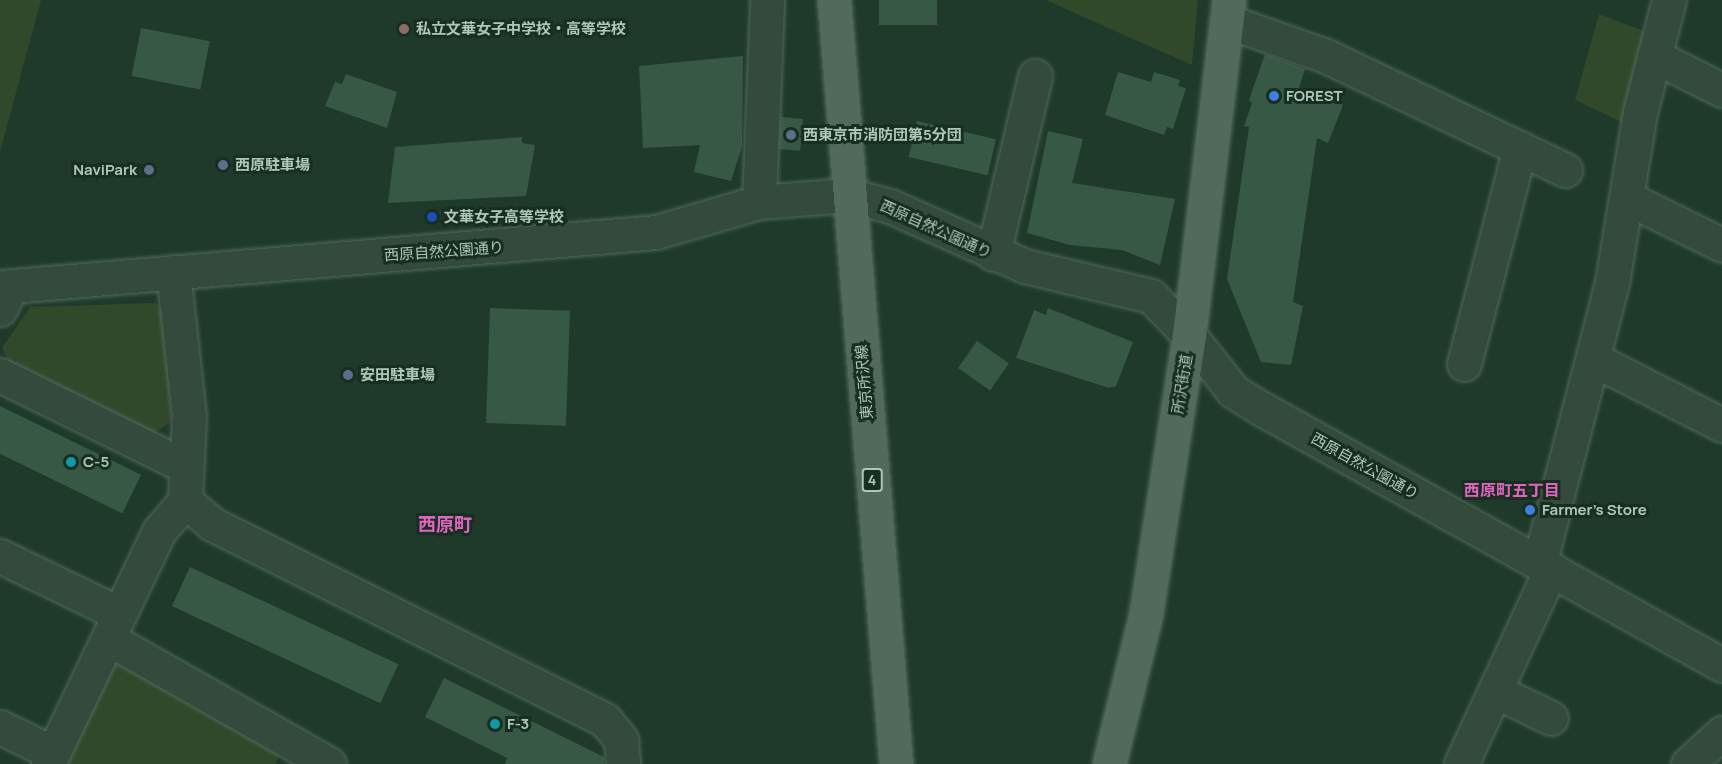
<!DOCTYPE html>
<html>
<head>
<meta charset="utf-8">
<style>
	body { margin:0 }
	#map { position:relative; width:1722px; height:764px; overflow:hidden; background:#1f3a2a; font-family:Manrope,"Noto Sans JP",sans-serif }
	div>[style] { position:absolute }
	.green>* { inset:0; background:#32482a }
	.building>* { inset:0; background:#385846; transform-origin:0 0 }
	.roads { filter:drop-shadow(0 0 2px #50685b) drop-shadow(0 0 2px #50685b) }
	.minor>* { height:33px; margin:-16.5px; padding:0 16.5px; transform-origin:16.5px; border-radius:16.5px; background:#334a3d }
	.tertiary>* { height:33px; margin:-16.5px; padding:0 16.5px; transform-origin:16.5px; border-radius:16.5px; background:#334a3d }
	.primary>* { height:33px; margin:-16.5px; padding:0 16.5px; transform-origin:16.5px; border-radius:16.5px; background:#516a5c }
	.dots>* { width:16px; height:16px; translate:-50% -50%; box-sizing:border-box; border:3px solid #192e22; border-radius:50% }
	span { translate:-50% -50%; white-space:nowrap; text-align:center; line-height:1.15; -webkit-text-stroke:6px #192e22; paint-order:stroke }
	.shield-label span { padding:2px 4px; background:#192e22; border:2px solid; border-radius:4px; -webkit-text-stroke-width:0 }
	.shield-label { font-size:14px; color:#adc7b9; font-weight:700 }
	.poi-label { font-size:15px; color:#adc7b9; font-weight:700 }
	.left { translate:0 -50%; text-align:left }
	.right { translate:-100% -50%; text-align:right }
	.street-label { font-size:15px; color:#adc7b9 }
	.neighbourhood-label { font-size:16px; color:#de66bc; font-weight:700 }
	.quarter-label { font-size:18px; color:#de66bc; font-weight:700 }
</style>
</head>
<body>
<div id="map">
	<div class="green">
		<i style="clip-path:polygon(0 0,41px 0,0 152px)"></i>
		<i style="clip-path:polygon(1046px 0,1198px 0,1192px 65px,1079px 15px)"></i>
		<i style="clip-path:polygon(1599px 14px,1654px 35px,1630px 126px,1575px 100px)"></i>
		<i style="clip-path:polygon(156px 303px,166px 318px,171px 422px,148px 437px,14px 371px,2px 348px,30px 307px)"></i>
		<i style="clip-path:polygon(121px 650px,284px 746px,275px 764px,65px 764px)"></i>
	</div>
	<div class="building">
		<i style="left:879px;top:0;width:58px;height:25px"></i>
		<i style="left:141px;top:28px;width:70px;height:49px;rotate:11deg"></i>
		<i style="clip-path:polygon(1265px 54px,1305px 69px,1299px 88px,1343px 105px,1328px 143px,1317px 138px,1293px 302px,1303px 306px,1291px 365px,1261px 362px,1227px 279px,1249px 127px,1244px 126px,1252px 103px,1249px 100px)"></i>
		<i style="clip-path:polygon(743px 56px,742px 147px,731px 181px,694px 172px,700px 145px,643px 148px,639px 66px)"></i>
		<i style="clip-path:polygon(1118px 72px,1151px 82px,1154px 72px,1180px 80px,1178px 86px,1186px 88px,1173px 129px,1167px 127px,1164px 135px,1105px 115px)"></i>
		<i style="clip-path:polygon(346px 74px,397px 92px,387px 128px,325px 106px,335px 82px,342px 84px)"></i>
		<i style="left:781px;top:117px;width:22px;height:32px;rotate:5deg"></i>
		<i style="left:917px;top:121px;width:81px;height:37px;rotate:13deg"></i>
		<i style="clip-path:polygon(1048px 131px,1083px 139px,1072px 183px,1175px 199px,1160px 265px,1122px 250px,1070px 245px,1027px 233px)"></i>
		<i style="clip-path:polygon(522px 137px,522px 143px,535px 145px,526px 196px,388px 203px,395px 147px)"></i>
		<i style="left:490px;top:308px;width:80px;height:115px;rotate:2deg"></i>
		<i style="clip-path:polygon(1048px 308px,1133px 342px,1116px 386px,1109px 388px,1016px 358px,1034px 310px,1046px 315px)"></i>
		<i style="left:977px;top:341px;width:39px;height:33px;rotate:35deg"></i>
		<i style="left:0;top:406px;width:157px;height:43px;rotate:26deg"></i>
		<i style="left:190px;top:567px;width:230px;height:43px;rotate:25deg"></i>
		<i style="clip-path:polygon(444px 678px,604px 757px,604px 764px,505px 764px,507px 758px,425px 717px)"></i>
	</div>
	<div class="roads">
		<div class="minor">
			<i style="left:1227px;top:21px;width:105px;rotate:19.5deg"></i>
			<i style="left:1326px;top:56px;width:265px;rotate:25.5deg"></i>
			<i style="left:1654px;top:56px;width:76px;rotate:26.6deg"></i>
			<i style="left:1627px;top:198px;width:106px;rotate:26.3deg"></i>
			<i style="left:759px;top:202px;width:202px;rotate:-87.7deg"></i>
			<i style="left:993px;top:254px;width:183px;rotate:-76.7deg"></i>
			<i style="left:0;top:309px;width:25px;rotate:-64deg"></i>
			<i style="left:1189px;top:335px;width:71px;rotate:51.8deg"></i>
			<i style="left:1233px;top:391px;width:36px;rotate:32deg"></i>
			<i style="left:1264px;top:410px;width:524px;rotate:29.11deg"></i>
			<i style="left:1593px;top:359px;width:145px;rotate:27.1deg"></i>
			<i style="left:1464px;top:364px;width:223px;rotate:-75.5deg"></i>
			<i style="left:0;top:375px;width:206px;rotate:26.2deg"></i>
			<i style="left:185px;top:501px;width:35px;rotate:40deg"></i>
			<i style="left:212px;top:524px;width:439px;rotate:26.5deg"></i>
			<i style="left:605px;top:720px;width:26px;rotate:51deg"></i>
			<i style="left:621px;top:740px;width:24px;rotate:85deg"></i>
			<i style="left:0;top:556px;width:133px;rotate:25.8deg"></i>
			<i style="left:1540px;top:561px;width:287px;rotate:-75.5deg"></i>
			<i style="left:1612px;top:283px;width:173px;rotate:-80.7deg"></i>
			<i style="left:1640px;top:112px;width:116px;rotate:-75.5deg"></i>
			<i style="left:109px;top:639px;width:253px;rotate:29.6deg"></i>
			<i style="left:1495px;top:691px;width:62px;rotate:25.7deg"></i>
			<i style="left:0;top:727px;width:59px;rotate:26.1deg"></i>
			<i style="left:48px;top:764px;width:258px;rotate:-64.5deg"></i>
			<i style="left:159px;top:531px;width:40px;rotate:-49deg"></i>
			<i style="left:185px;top:501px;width:85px;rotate:-87.3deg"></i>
			<i style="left:189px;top:416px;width:145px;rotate:-96.3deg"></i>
			<i style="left:1461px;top:764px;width:215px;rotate:-65.2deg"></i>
			<i style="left:1688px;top:764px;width:46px;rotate:-42.4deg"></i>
		</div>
		<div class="tertiary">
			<i style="left:0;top:287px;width:658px;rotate:-4.79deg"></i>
			<i style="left:656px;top:232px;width:107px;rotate:-16.2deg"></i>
			<i style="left:759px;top:202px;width:89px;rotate:-4.5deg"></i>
			<i style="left:848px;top:195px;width:43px;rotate:14.7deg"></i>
			<i style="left:890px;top:206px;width:148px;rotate:24deg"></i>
			<i style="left:1025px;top:266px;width:130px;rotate:13.4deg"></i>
			<i style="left:1151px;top:296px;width:54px;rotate:45.7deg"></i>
		</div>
		<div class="primary">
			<i style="left:834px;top:0;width:767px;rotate:85.36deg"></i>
			<i style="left:1109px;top:764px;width:155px;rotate:-76.2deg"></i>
			<i style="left:1146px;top:613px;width:281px;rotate:-81.2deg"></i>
			<i style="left:1189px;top:335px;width:337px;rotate:-83.2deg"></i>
		</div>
	</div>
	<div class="dots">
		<i style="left:404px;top:29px;background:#8d6e63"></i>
		<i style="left:1274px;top:96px;background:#3f7fe0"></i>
		<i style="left:791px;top:135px;background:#5c6f8a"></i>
		<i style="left:223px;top:165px;background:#5c6f8a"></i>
		<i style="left:149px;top:170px;background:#5c6f8a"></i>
		<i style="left:432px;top:217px;background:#1a4fb4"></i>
		<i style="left:348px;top:375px;background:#5c6f8a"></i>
		<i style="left:71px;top:462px;background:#0f9aa8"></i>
		<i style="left:1530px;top:510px;background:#3f7fe0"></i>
		<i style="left:495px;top:724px;background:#0f9aa8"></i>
	</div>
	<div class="shield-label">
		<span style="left:872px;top:480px">4</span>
	</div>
	<div class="poi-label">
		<span class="left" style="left:416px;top:29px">私立文華女子中学校・高等学校</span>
		<span class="left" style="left:1286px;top:96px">FOREST</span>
		<span class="left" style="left:803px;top:135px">西東京市消防団第5分団</span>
		<span class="left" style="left:235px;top:165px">西原駐車場</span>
		<span class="right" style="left:137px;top:170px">NaviPark</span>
		<span class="left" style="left:444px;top:217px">文華女子高等学校</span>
		<span class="left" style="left:360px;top:375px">安田駐車場</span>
		<span class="left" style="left:83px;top:462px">C-5</span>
		<span class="left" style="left:1542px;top:510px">Farmer's Store</span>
		<span class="left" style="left:507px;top:724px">F-3</span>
	</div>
	<div class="street-label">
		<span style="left:936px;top:229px;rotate:24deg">西原自然公園通り</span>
		<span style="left:444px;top:251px;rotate:-4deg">西原自然公園通り</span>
		<span style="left:864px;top:382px;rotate:-95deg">東京所沢線</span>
		<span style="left:1182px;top:384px;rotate:-81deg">所沢街道</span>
		<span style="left:1365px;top:466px;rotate:29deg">西原自然公園通り</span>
	</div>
	<div class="neighbourhood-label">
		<span style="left:1512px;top:490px">西原町五丁目</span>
	</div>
	<div class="quarter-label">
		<span style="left:445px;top:524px">西原町</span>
	</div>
</div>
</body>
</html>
